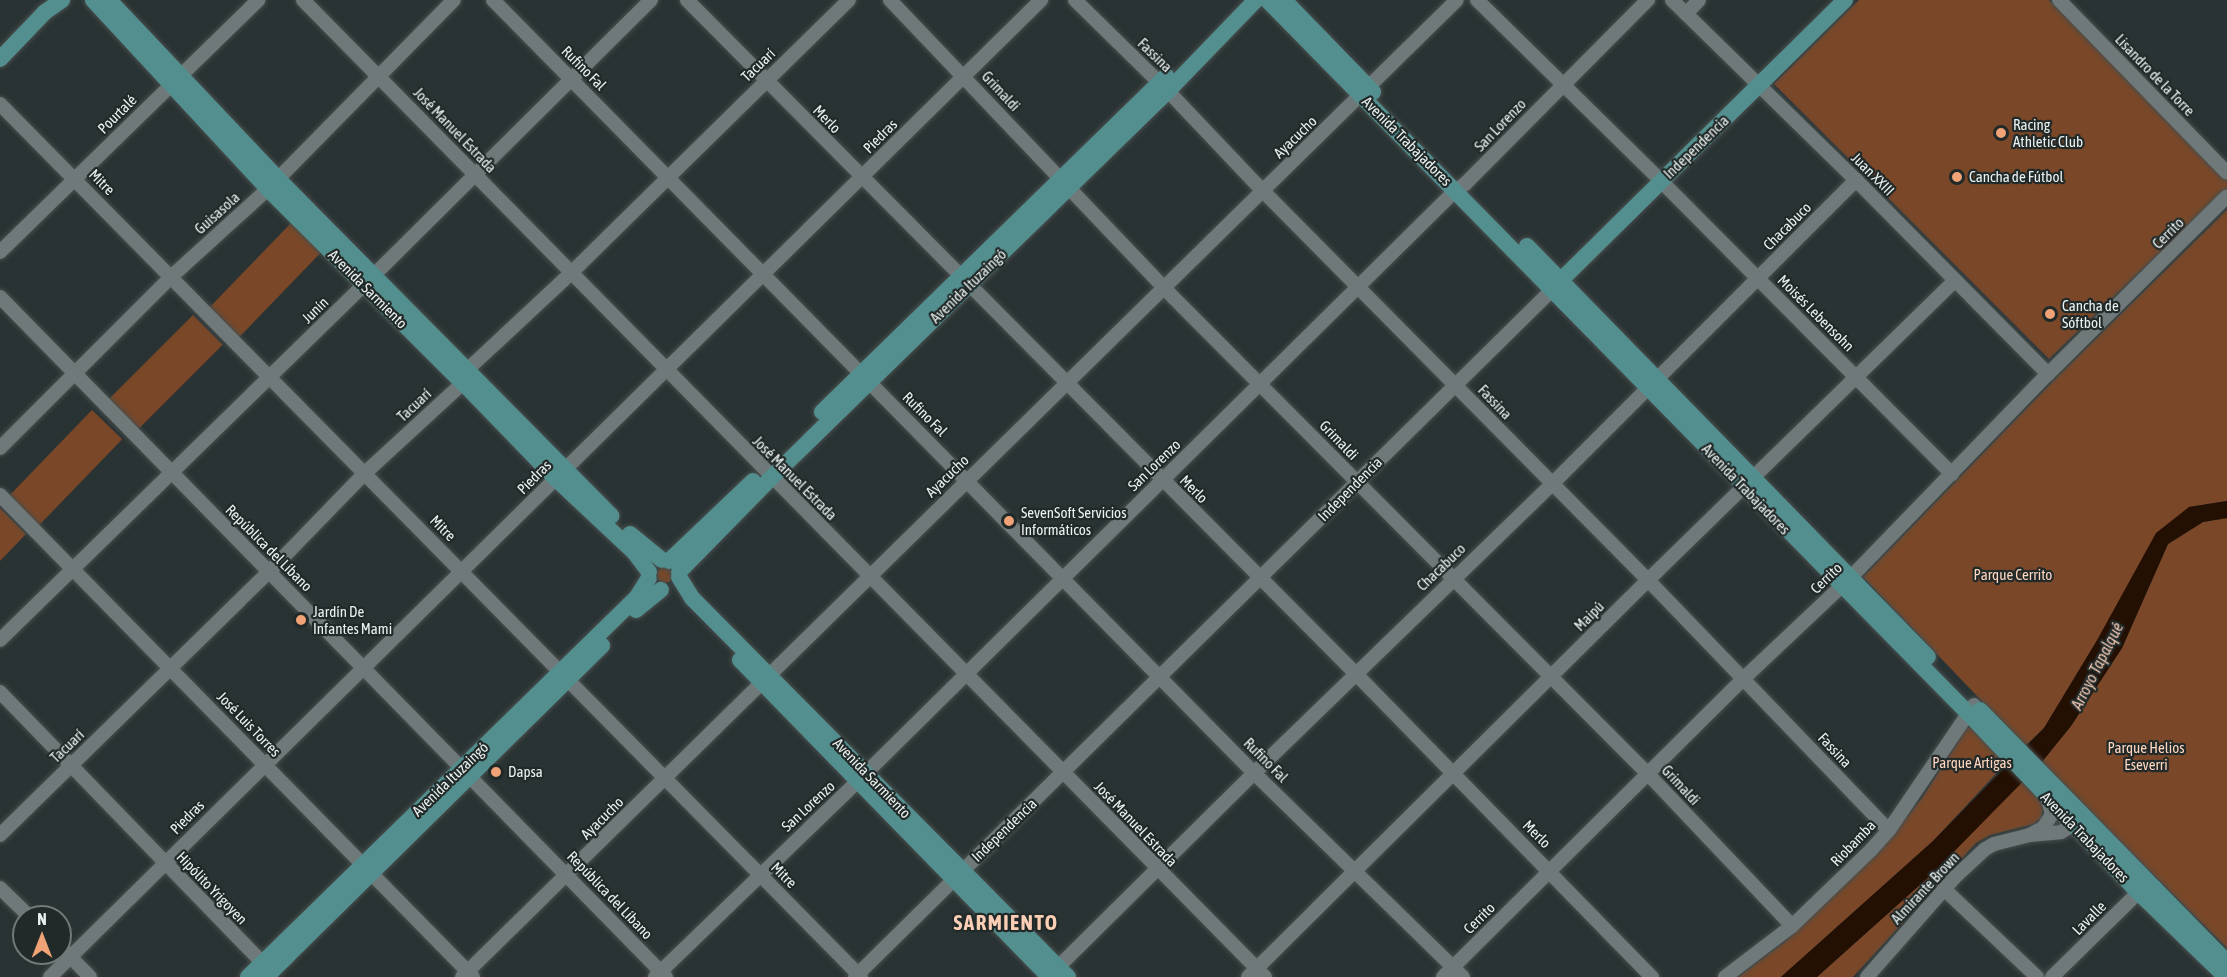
<!DOCTYPE html>
<html>
<head>
<meta charset="utf-8">
<style>
	body { margin:0 }
	#map { position:relative; width:2227px; height:977px; overflow:hidden; background:#2a3333; font-family:"Asap Condensed",sans-serif }
	div>[style] { position:absolute }
	.green>* { inset:0; background:#7a4829; transform-origin:0 0 }
	.round { border-radius:50% }
	.water>* { inset:0; background:#240f03 }
	.roads { filter:drop-shadow(0 0 2px #474e4e) drop-shadow(0 0 2px #474e4e) }
	.minor>* { height:14px; margin:-7px; padding:0 7px; transform-origin:7px; border-radius:7px; background:#6f7979 }
	.major>* { height:16px; margin:-8px; padding:0 8px; transform-origin:8px; border-radius:8px; background:#548f8f }
	.dots>* { width:16px; height:16px; translate:-50% -50%; box-sizing:border-box; border:3px solid #212929; border-radius:50% }
	span { translate:-50% -50%; white-space:nowrap; text-align:center; line-height:1.15; -webkit-text-stroke:4.5px #212929; paint-order:stroke }
	.street-label { font-size:15px; color:#ebf0f0 }
	.poi-label { font-size:15px; color:#ebf0f0 }
	.left { translate:0 -50%; text-align:left }
	.park-label { font-size:15px; color:#ffd6bf }
	.water-label { font-size:16px; color:#f3cab4; font-style:italic }
	.district-label { font-size:21px; color:#fbcfb6; font-weight:700; letter-spacing:1.5px }
	.north { position:absolute; left:12px; top:905px; width:60px; height:60px; box-sizing:border-box; background:#212929; border:2px solid #727979; border-radius:50%; rotate:0deg; font-size:16px; font-weight:700; line-height:24px; text-align:center; color:#ebf0f0 }
	.north::after { content:''; display:block; margin:auto; width:21px; height:27px; background:#efa377; clip-path:polygon(50% 0,100% 100%,50% 72%,0 100%) }
</style>
</head>
<body>
<div id="map">
	<div class="green">
		<i style="clip-path:polygon(1859px 0,2049px 0,2227px 181px,2227px 188px,2049px 359px,1774px 84px)"></i>
		<i style="clip-path:polygon(2227px 210px,2227px 501px,2189px 507px,2096px 642px,2044px 728px,2025px 746px,1863px 577px,2059px 375px)"></i>
		<i style="left:293px;top:221px;width:42px;height:122px;rotate:44deg"></i>
		<i style="left:193px;top:315px;width:42px;height:122px;rotate:45deg"></i>
		<i style="left:92px;top:410px;width:42px;height:122px;rotate:44deg"></i>
		<i style="clip-path:polygon(0 508px,26px 534px,0 561px)"></i>
		<i style="clip-path:polygon(2227px 518px,2227px 948px,2041px 763px,2071px 726px,2122px 648px,2168px 544px,2203px 522px)"></i>
		<i class="round" style="left:657px;top:567px;width:16px;height:16px"></i>
		<i style="clip-path:polygon(1967px 728px,1976px 728px,2007px 762px,1933px 841px,1781px 977px,1738px 977px,1787px 940px,1892px 836px,1922px 798px)"></i>
		<i style="clip-path:polygon(2023px 779px,2044px 803px,2041px 818px,2034px 824px,1990px 835px,1976px 843px,1853px 977px,1817px 977px,1932px 874px)"></i>
	</div>
	<div class="water">
		<i style="clip-path:polygon(2227px 501px,2227px 518px,2203px 522px,2168px 544px,2122px 648px,2071px 726px,2041px 763px,1932px 874px,1817px 977px,1781px 977px,1933px 841px,2044px 728px,2096px 642px,2156px 533px,2189px 507px)"></i>
	</div>
	<div class="roads">
		<div class="minor">
			<i style="left:303px;top:0;width:1371px;rotate:45.44deg"></i>
			<i style="left:493px;top:0;width:1085px;rotate:45.45deg"></i>
			<i style="left:1254px;top:773px;width:292px;rotate:44.3deg"></i>
			<i style="left:687px;top:0;width:950px;rotate:45.21deg"></i>
			<i style="left:1356px;top:674px;width:424px;rotate:45.7deg"></i>
			<i style="left:890px;top:0;width:396px;rotate:46.4deg"></i>
			<i style="left:1163px;top:287px;width:687px;rotate:45.12deg"></i>
			<i style="left:1648px;top:774px;width:209px;rotate:46.5deg"></i>
			<i style="left:1075px;top:0;width:130px;rotate:44.4deg"></i>
			<i style="left:1168px;top:91px;width:138px;rotate:46.5deg"></i>
			<i style="left:1263px;top:191px;width:547px;rotate:45.3deg"></i>
			<i style="left:1648px;top:580px;width:347px;rotate:46.1deg"></i>
			<i style="left:1477px;top:0;width:258px;rotate:44.5deg"></i>
			<i style="left:1661px;top:181px;width:413px;rotate:45.2deg"></i>
			<i style="left:1672px;top:0;width:257px;rotate:44.4deg"></i>
			<i style="left:1856px;top:180px;width:273px;rotate:45.3deg"></i>
			<i style="left:2059px;top:0;width:241px;rotate:45.8deg"></i>
			<i style="left:1686px;top:14px;width:19px;rotate:-47deg"></i>
			<i style="left:0;top:104px;width:1226px;rotate:45.4deg"></i>
			<i style="left:0;top:252px;width:361px;rotate:-44.3deg"></i>
			<i style="left:0;top:297px;width:952px;rotate:45.6deg"></i>
			<i style="left:0;top:448px;width:243px;rotate:-45deg"></i>
			<i style="left:172px;top:276px;width:130px;rotate:-42.2deg"></i>
			<i style="left:268px;top:189px;width:265px;rotate:-45.5deg"></i>
			<i style="left:0;top:495px;width:675px;rotate:45.54deg"></i>
			<i style="left:0;top:640px;width:521px;rotate:-44.3deg"></i>
			<i style="left:373px;top:276px;width:392px;rotate:-44.8deg"></i>
			<i style="left:0;top:692px;width:385px;rotate:45.9deg"></i>
			<i style="left:2033px;top:833px;width:11px;rotate:-27deg"></i>
			<i style="left:2043px;top:828px;width:17px;rotate:-57deg"></i>
			<i style="left:2052px;top:814px;width:15px;rotate:-106deg"></i>
			<i style="left:0;top:835px;width:376px;rotate:-44.4deg"></i>
			<i style="left:269px;top:572px;width:138px;rotate:-45.9deg"></i>
			<i style="left:365px;top:473px;width:133px;rotate:-42.6deg"></i>
			<i style="left:463px;top:383px;width:14px;rotate:-73deg"></i>
			<i style="left:467px;top:370px;width:141px;rotate:-43deg"></i>
			<i style="left:570px;top:274px;width:391px;rotate:-44.5deg"></i>
			<i style="left:0;top:888px;width:42px;rotate:44deg"></i>
			<i style="left:1944px;top:889px;width:128px;rotate:43.4deg"></i>
			<i style="left:60px;top:946px;width:43px;rotate:45.9deg"></i>
			<i style="left:1052px;top:973px;width:284px;rotate:-44.7deg"></i>
			<i style="left:1254px;top:773px;width:415px;rotate:-44.1deg"></i>
			<i style="left:1552px;top:484px;width:430px;rotate:-45deg"></i>
			<i style="left:50px;top:977px;width:1392px;rotate:-44.59deg"></i>
			<i style="left:462px;top:977px;width:1394px;rotate:-44.48deg"></i>
			<i style="left:655px;top:977px;width:293px;rotate:-44deg"></i>
			<i style="left:866px;top:773px;width:829px;rotate:-44.66deg"></i>
			<i style="left:1456px;top:190px;width:11px;rotate:-34deg"></i>
			<i style="left:1465px;top:184px;width:260px;rotate:-45.2deg"></i>
			<i style="left:855px;top:977px;width:980px;rotate:-44.59deg"></i>
			<i style="left:1248px;top:977px;width:564px;rotate:-44.78deg"></i>
			<i style="left:1648px;top:580px;width:429px;rotate:-44.3deg"></i>
			<i style="left:1443px;top:977px;width:424px;rotate:-44.8deg"></i>
			<i style="left:1744px;top:678px;width:147px;rotate:-43.3deg"></i>
			<i style="left:1851px;top:577px;width:283px;rotate:-45.9deg"></i>
			<i style="left:2048px;top:374px;width:252px;rotate:-44.8deg"></i>
			<i style="left:1725px;top:977px;width:84px;rotate:-37.3deg"></i>
			<i style="left:1792px;top:926px;width:110px;rotate:-43.9deg"></i>
			<i style="left:1871px;top:850px;width:27px;rotate:-48deg"></i>
			<i style="left:1889px;top:830px;width:151px;rotate:-55.8deg"></i>
			<i style="left:1867px;top:977px;width:132px;rotate:-48.7deg"></i>
			<i style="left:1954px;top:878px;width:42px;rotate:-43.1deg"></i>
			<i style="left:1985px;top:849px;width:10px;rotate:-29deg"></i>
			<i style="left:1994px;top:844px;width:36px;rotate:-14deg"></i>
			<i style="left:2029px;top:835px;width:32px;rotate:-5deg"></i>
			<i style="left:2061px;top:832px;width:23px;rotate:-31deg"></i>
			<i style="left:2052px;top:977px;width:130px;rotate:-44.4deg"></i>
		</div>
		<div class="major">
			<i style="left:93px;top:0;width:258px;rotate:47.2deg"></i>
			<i style="left:268px;top:189px;width:275px;rotate:44.9deg"></i>
			<i style="left:463px;top:383px;width:134px;rotate:45.9deg"></i>
			<i style="left:556px;top:479px;width:107px;rotate:43.1deg"></i>
			<i style="left:634px;top:552px;width:25px;rotate:53deg"></i>
			<i style="left:109px;top:0;width:246px;rotate:46.6deg"></i>
			<i style="left:278px;top:179px;width:474px;rotate:45.3deg"></i>
			<i style="left:1267px;top:0;width:1001px;rotate:45.49deg"></i>
			<i style="left:1969px;top:714px;width:245px;rotate:46.5deg"></i>
			<i style="left:2138px;top:892px;width:122px;rotate:44deg"></i>
			<i style="left:1284px;top:0;width:128px;rotate:45.9deg"></i>
			<i style="left:0;top:59px;width:65px;rotate:-46.2deg"></i>
			<i style="left:45px;top:12px;width:21px;rotate:-35deg"></i>
			<i style="left:1527px;top:246px;width:574px;rotate:45.71deg"></i>
			<i style="left:1553px;top:288px;width:410px;rotate:-44.6deg"></i>
			<i style="left:822px;top:412px;width:481px;rotate:-44.3deg"></i>
			<i style="left:630px;top:534px;width:41px;rotate:39.1deg"></i>
			<i style="left:669px;top:561px;width:116px;rotate:-43.6deg"></i>
			<i style="left:679px;top:572px;width:132px;rotate:-45.6deg"></i>
			<i style="left:771px;top:478px;width:554px;rotate:-44.27deg"></i>
			<i style="left:1168px;top:91px;width:127px;rotate:-46deg"></i>
			<i style="left:679px;top:577px;width:25px;rotate:58deg"></i>
			<i style="left:692px;top:598px;width:534px;rotate:45.23deg"></i>
			<i style="left:636px;top:610px;width:32px;rotate:-39deg"></i>
			<i style="left:740px;top:660px;width:443px;rotate:45.7deg"></i>
			<i style="left:1980px;top:710px;width:353px;rotate:45.6deg"></i>
			<i style="left:248px;top:977px;width:544px;rotate:-44.33deg"></i>
			<i style="left:637px;top:597px;width:22px;rotate:-58deg"></i>
			<i style="left:266px;top:977px;width:472px;rotate:-44.6deg"></i>
		</div>
	</div>
	<div class="dots">
		<i style="left:2001px;top:133px;background:#efa377"></i>
		<i style="left:1957px;top:177px;background:#efa377"></i>
		<i style="left:2050px;top:314px;background:#efa377"></i>
		<i style="left:1009px;top:521px;background:#efa377"></i>
		<i style="left:301px;top:620px;background:#efa377"></i>
		<i style="left:496px;top:772px;background:#efa377"></i>
	</div>
	<div class="street-label">
		<span style="left:1155px;top:55px;rotate:44deg">Fassina</span>
		<span style="left:758px;top:65px;rotate:-44deg">Tacuarí</span>
		<span style="left:584px;top:68px;rotate:45deg">Rufino Fal</span>
		<span style="left:2155px;top:75px;rotate:46deg">Lisandro de la Torre</span>
		<span style="left:1001px;top:91px;rotate:47deg">Grimaldi</span>
		<span style="left:117px;top:114px;rotate:-45deg">Pourtalé</span>
		<span style="left:827px;top:119px;rotate:46deg">Merlo</span>
		<span style="left:1500px;top:125px;rotate:-46deg">San Lorenzo</span>
		<span style="left:455px;top:130px;rotate:46deg">José Manuel Estrada</span>
		<span style="left:880px;top:136px;rotate:-45deg">Piedras</span>
		<span style="left:1295px;top:137px;rotate:-44deg">Ayacucho</span>
		<span style="left:1407px;top:141px;rotate:45deg">Avenida Trabajadores</span>
		<span style="left:1696px;top:147px;rotate:-44deg">Independencia</span>
		<span style="left:1873px;top:174px;rotate:45deg">Juan XXIII</span>
		<span style="left:102px;top:182px;rotate:45deg">Mitre</span>
		<span style="left:217px;top:213px;rotate:-42deg">Guisasola</span>
		<span style="left:1787px;top:226px;rotate:-45deg">Chacabuco</span>
		<span style="left:2168px;top:233px;rotate:-45deg">Cerrito</span>
		<span style="left:968px;top:286px;rotate:-44deg">Avenida Ituzaingó</span>
		<span style="left:368px;top:289px;rotate:45deg">Avenida Sarmiento</span>
		<span style="left:315px;top:310px;rotate:-44deg">Junín</span>
		<span style="left:1816px;top:313px;rotate:45deg">Moisés Lebensohn</span>
		<span style="left:1495px;top:402px;rotate:46deg">Fassina</span>
		<span style="left:414px;top:405px;rotate:-43deg">Tacuarí</span>
		<span style="left:925px;top:414px;rotate:45deg">Rufino Fal</span>
		<span style="left:1339px;top:440px;rotate:46deg">Grimaldi</span>
		<span style="left:1154px;top:465px;rotate:-44deg">San Lorenzo</span>
		<span style="left:947px;top:476px;rotate:-44deg">Ayacucho</span>
		<span style="left:534px;top:477px;rotate:-45deg">Piedras</span>
		<span style="left:795px;top:478px;rotate:45deg">José Manuel Estrada</span>
		<span style="left:1194px;top:489px;rotate:45deg">Merlo</span>
		<span style="left:1350px;top:489px;rotate:-45deg">Independencia</span>
		<span style="left:1746px;top:489px;rotate:46deg">Avenida Trabajadores</span>
		<span style="left:443px;top:528px;rotate:45deg">Mitre</span>
		<span style="left:269px;top:548px;rotate:45deg">República del Líbano</span>
		<span style="left:1441px;top:567px;rotate:-44deg">Chacabuco</span>
		<span style="left:1826px;top:578px;rotate:-44deg">Cerrito</span>
		<span style="left:1589px;top:616px;rotate:-45deg">Maipú</span>
		<span style="left:249px;top:724px;rotate:46deg">José Luis Torres</span>
		<span style="left:67px;top:746px;rotate:-44deg">Tacuarí</span>
		<span style="left:1835px;top:750px;rotate:47deg">Fassina</span>
		<span style="left:1266px;top:760px;rotate:45deg">Rufino Fal</span>
		<span style="left:872px;top:778px;rotate:46deg">Avenida Sarmiento</span>
		<span style="left:450px;top:779px;rotate:-44deg">Avenida Ituzaingó</span>
		<span style="left:1681px;top:785px;rotate:47deg">Grimaldi</span>
		<span style="left:808px;top:806px;rotate:-43deg">San Lorenzo</span>
		<span style="left:187px;top:817px;rotate:-45deg">Piedras</span>
		<span style="left:602px;top:818px;rotate:-45deg">Ayacucho</span>
		<span style="left:1136px;top:824px;rotate:46deg">José Manuel Estrada</span>
		<span style="left:1004px;top:830px;rotate:-44deg">Independencia</span>
		<span style="left:1537px;top:834px;rotate:45deg">Merlo</span>
		<span style="left:2085px;top:837px;rotate:46deg">Avenida Trabajadores</span>
		<span style="left:1853px;top:843px;rotate:-46deg">Riobamba</span>
		<span style="left:784px;top:875px;rotate:45deg">Mitre</span>
		<span style="left:212px;top:888px;rotate:46deg">Hipólito Yrigoyen</span>
		<span style="left:1925px;top:888px;rotate:-47deg">Almirante Brown</span>
		<span style="left:610px;top:895px;rotate:46deg">República del Líbano</span>
		<span style="left:1479px;top:918px;rotate:-45deg">Cerrito</span>
		<span style="left:2089px;top:918px;rotate:-45deg">Lavalle</span>
	</div>
	<div class="poi-label">
		<span class="left" style="left:2013px;top:133px">Racing<br>Athletic Club</span>
		<span class="left" style="left:1969px;top:177px">Cancha de Fútbol</span>
		<span class="left" style="left:2062px;top:314px">Cancha de<br>Sóftbol</span>
		<span class="left" style="left:1021px;top:521px">SevenSoft Servicios<br>Informáticos</span>
		<span class="left" style="left:313px;top:620px">Jardín De<br>Infantes Mami</span>
		<span class="left" style="left:508px;top:772px">Dapsa</span>
	</div>
	<div class="park-label">
		<span style="left:2013px;top:575px">Parque Cerrito</span>
		<span style="left:2146px;top:756px">Parque Helios<br>Eseverri</span>
		<span style="left:1972px;top:763px">Parque Artigas</span>
	</div>
	<div class="water-label">
		<span style="left:2097px;top:666px;rotate:-63deg">Arroyo Tapalqué</span>
	</div>
	<div class="district-label">
		<span style="left:1006px;top:922px">SARMIENTO</span>
	</div>
	<div class="north">N</div>
</div>
</body>
</html>
